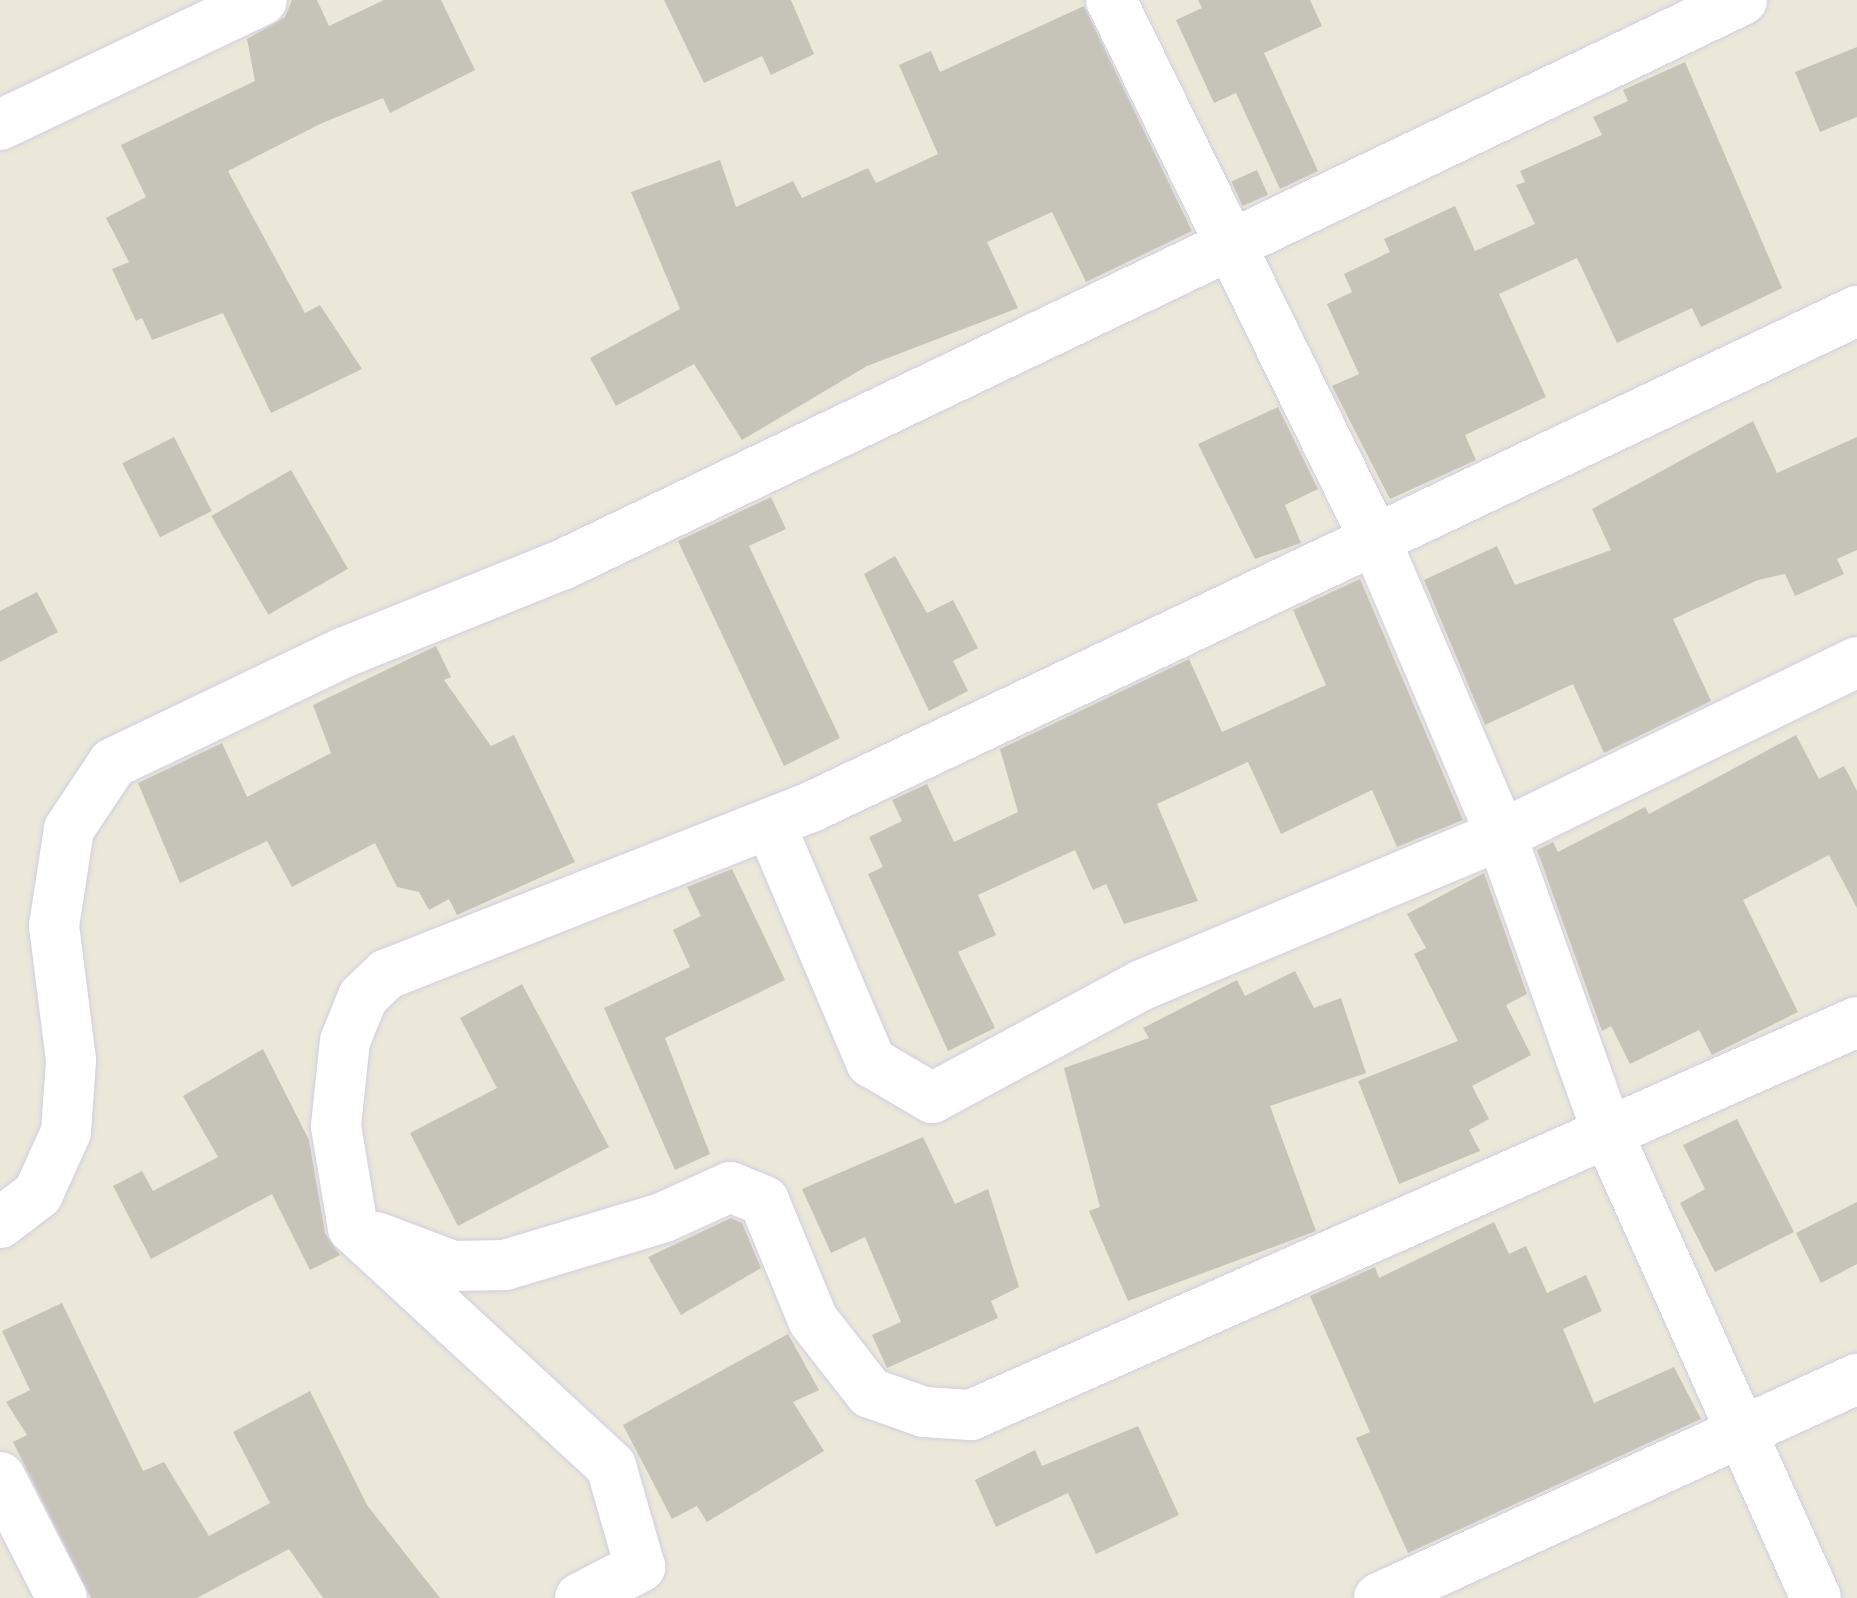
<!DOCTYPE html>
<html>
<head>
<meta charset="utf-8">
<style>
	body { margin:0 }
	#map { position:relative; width:1857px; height:1598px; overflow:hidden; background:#ebe8d9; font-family:"Work Sans",sans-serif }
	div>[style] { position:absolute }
	.building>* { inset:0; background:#c6c4b9; transform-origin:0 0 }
	.roads { filter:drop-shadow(0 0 2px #d0cee1) drop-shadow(0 0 2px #d0cee1) }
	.minor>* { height:50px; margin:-25px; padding:0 25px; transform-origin:25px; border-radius:25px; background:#fff }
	span { translate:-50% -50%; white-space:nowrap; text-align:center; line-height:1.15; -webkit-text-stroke:8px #fff; paint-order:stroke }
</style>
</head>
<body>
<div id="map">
	<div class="building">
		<i style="clip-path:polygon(292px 0,317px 0,329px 26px,384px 0,441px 0,475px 70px,390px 113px,383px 98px,320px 124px,228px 171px,305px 313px,320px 305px,362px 369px,271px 413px,223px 313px,152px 340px,142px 318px,136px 321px,112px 269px,129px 262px,106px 218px,146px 197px,121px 145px,255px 81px,247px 39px,285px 17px)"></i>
		<i style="clip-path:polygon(664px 0,791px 0,814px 54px,771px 75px,762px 56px,704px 83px)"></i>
		<i style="clip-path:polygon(1198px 0,1310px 0,1322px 26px,1264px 53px,1318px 171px,1280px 189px,1236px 93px,1214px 103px,1176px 20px,1202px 8px)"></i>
		<i style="clip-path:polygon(1084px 6px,1192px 231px,1086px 282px,1052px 212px,987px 242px,1018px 308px,867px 366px,742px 440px,694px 364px,616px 406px,590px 358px,680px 309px,631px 192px,720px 160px,736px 207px,793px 181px,802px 198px,868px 168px,876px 183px,938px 154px,899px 65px,931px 51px,940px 72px)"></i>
		<i style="clip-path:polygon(1857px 47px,1857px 117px,1820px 132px,1795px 72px)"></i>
		<i style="clip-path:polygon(1685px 62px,1782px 288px,1701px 327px,1692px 308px,1617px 343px,1577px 258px,1499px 294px,1546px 397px,1465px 435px,1476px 460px,1390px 499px,1332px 386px,1359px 374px,1327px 304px,1352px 292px,1344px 274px,1390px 252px,1384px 239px,1455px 206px,1475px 251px,1535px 224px,1516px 185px,1525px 182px,1520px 171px,1602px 135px,1593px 117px,1628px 101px,1623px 90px)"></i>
		<i style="left:1257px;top:170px;width:27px;height:28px;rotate:66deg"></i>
		<i style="clip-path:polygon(1278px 407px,1318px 489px,1285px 505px,1301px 543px,1255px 559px,1198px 444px)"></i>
		<i style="clip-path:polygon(1753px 421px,1777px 473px,1857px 437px,1857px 550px,1837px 559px,1844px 574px,1795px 596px,1785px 574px,1758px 580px,1673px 619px,1711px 701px,1604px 753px,1573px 684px,1485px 725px,1424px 580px,1497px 546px,1515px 585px,1611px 550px,1592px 509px)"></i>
		<i style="left:174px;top:437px;width:83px;height:58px;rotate:63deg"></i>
		<i style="left:291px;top:470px;width:114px;height:92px;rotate:60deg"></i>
		<i style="clip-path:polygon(771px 497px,786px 529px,749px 546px,840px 738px,784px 766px,678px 541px)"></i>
		<i style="clip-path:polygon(895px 556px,927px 613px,953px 600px,978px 648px,953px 661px,968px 691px,929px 711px,864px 574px)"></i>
		<i style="clip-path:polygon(1360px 579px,1463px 820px,1397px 847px,1372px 790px,1281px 834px,1248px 762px,1157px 804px,1198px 901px,1124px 924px,1106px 884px,1093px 890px,1075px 850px,978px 895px,996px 935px,958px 952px,995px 1028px,948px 1051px,868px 874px,883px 867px,869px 837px,902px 821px,892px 800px,927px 784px,954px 842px,1018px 812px,1000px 749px,1189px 659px,1222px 732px,1326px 685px,1293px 610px)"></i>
		<i style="clip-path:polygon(37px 592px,58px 632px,0 662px,0 611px)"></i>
		<i style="clip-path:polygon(436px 646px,451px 677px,444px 680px,491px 746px,514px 735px,575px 862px,457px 915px,449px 899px,429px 910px,419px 892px,397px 887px,375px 843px,292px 887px,267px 841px,180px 883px,138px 783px,222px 743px,247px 797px,331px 753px,313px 705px)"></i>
		<i style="clip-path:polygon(1796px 735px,1819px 779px,1844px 766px,1857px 791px,1857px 908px,1829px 855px,1743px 900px,1798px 1012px,1712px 1055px,1699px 1030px,1630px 1064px,1611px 1026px,1602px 1031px,1537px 850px,1553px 842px,1558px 852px,1645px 807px,1649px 814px)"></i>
		<i style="clip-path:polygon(732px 869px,785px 980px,665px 1038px,710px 1154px,675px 1170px,604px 1008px,690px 967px,673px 930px,701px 916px,687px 887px)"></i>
		<i style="clip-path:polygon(1484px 873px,1527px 994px,1506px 1005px,1531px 1055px,1472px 1086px,1489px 1119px,1469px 1130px,1480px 1151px,1399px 1184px,1358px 1081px,1458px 1041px,1414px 954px,1426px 948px,1407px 914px)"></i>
		<i style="clip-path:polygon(1295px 971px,1314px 1008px,1341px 998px,1366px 1073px,1270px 1106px,1316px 1231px,1128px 1301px,1089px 1211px,1100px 1207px,1064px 1068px,1149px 1038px,1143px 1028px,1237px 980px,1245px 996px)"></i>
		<i style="clip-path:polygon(522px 984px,609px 1147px,458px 1226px,410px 1133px,497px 1088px,460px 1018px)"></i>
		<i style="clip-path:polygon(263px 1049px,309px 1140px,325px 1233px,340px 1255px,310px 1270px,272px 1194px,151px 1259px,113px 1186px,142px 1171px,153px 1191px,218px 1157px,183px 1096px)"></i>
		<i style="clip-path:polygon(1737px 1119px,1794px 1232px,1715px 1272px,1680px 1203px,1705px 1189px,1683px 1145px)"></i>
		<i style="clip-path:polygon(923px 1137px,955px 1204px,988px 1189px,1019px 1287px,991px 1301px,998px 1318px,887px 1368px,872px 1335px,901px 1322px,865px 1237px,831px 1253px,802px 1189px)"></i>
		<i style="clip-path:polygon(1857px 1202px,1857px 1264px,1821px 1283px,1796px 1233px)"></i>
		<i style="clip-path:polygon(731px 1218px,742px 1223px,761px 1268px,681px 1315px,648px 1257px)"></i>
		<i style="clip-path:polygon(1494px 1222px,1509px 1254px,1526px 1246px,1547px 1293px,1586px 1275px,1602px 1311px,1563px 1329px,1594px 1403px,1674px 1367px,1701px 1419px,1408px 1553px,1356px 1438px,1370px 1432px,1310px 1296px,1375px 1267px,1379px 1278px)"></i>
		<i style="clip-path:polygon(62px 1303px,143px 1471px,164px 1462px,209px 1536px,270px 1503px,233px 1432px,310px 1391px,367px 1505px,440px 1598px,323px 1598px,289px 1549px,197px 1598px,91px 1598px,13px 1442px,27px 1435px,6px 1402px,30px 1390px,2px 1331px)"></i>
		<i style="clip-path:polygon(788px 1334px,819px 1390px,793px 1402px,824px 1451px,707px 1522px,697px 1506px,672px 1519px,623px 1425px)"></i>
		<i style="clip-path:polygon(1138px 1426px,1179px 1515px,1096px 1554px,1068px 1493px,996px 1527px,975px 1480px,1035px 1450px,1042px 1466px)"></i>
	</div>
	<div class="roads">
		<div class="minor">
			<i style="left:1111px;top:0;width:606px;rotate:63.94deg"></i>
			<i style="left:1377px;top:544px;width:316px;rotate:66.9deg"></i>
			<i style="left:1501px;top:835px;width:320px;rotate:70.3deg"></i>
			<i style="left:1609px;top:1136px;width:506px;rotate:65.87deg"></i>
			<i style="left:0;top:125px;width:290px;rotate:-25.5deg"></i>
			<i style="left:770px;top:824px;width:259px;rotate:67deg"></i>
			<i style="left:871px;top:1062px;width:71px;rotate:30.5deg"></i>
			<i style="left:932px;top:1098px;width:238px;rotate:-28.3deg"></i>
			<i style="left:1142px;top:985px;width:389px;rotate:-22.7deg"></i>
			<i style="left:1501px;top:835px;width:396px;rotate:-25.9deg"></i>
			<i style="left:0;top:1223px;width:48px;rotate:-37.3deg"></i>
			<i style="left:38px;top:1194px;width:68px;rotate:-65.7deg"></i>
			<i style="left:66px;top:1132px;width:72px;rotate:-86deg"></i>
			<i style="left:71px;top:1060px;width:135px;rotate:-97.2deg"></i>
			<i style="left:54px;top:926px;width:98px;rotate:-81.2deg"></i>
			<i style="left:69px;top:829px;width:79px;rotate:-56.3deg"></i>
			<i style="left:113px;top:763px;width:257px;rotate:-25.6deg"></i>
			<i style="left:345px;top:652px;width:236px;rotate:-21.9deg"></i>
			<i style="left:564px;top:564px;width:1306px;rotate:-25.58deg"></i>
			<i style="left:376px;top:1237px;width:82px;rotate:20.6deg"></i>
			<i style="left:453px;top:1266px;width:52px;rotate:-1.1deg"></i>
			<i style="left:505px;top:1265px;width:164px;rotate:-16.7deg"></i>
			<i style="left:662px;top:1218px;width:75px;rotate:-24.5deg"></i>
			<i style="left:730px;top:1187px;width:37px;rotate:22deg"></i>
			<i style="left:764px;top:1201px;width:129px;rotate:67.6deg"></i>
			<i style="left:813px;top:1320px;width:93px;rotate:52deg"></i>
			<i style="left:870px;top:1393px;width:57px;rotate:19.4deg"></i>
			<i style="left:924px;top:1412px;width:47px;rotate:3.7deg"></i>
			<i style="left:971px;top:1415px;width:969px;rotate:-23.92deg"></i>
			<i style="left:0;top:1477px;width:136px;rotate:62.9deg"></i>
			<i style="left:580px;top:1598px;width:68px;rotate:-27.3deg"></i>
			<i style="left:640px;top:1567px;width:105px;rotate:-106deg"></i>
			<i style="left:611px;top:1466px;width:351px;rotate:-137.3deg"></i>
			<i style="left:353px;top:1228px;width:103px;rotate:-99.5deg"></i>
			<i style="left:336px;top:1126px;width:85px;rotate:-84deg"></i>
			<i style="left:345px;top:1041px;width:48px;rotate:-67.8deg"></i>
			<i style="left:363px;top:997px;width:33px;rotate:-44deg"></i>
			<i style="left:387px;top:974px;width:456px;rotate:-21.5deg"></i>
			<i style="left:811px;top:807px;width:1158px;rotate:-25.37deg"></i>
			<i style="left:1379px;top:1598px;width:526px;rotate:-24.62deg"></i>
		</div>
	</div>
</div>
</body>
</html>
